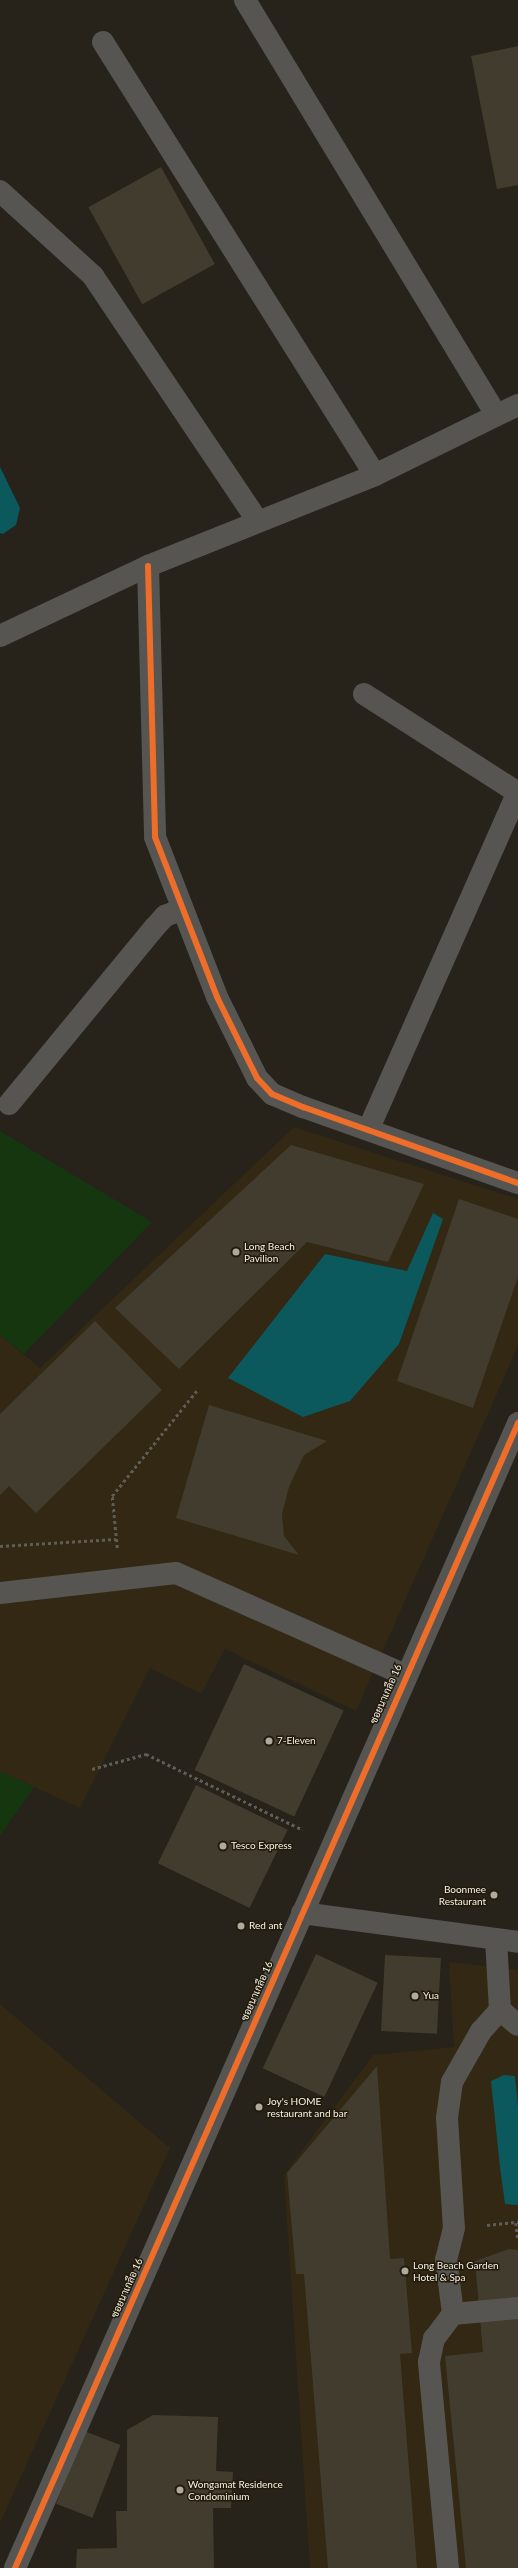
<!DOCTYPE html>
<html>
<head>
<meta charset="utf-8">
<style>
	body { margin:0 }
	#map { position:relative; width:518px; height:2568px; overflow:hidden; background:#27231a; font-family:Lato,Sarabun,sans-serif }
	div>[style] { position:absolute }
	.built>* { inset:0; background:#322813 }
	.green>* { inset:0; background:#163610 }
	.water>* { inset:0; background:#0c595d }
	.building>* { inset:0; background:#423c2e; transform-origin:0 0 }
	.path>* { height:2.5px; margin-top:-1.25px; transform-origin:0; background:repeating-linear-gradient(90deg,#5e5d57 0 3px,transparent 0 6px) }
	.service>* { height:22px; margin:-11px; padding:0 11px; transform-origin:11px; border-radius:11px; background:#565551 }
	.minor>* { height:22px; margin:-11px; padding:0 11px; transform-origin:11px; border-radius:11px; background:#565551 }
	.cycleway>* { height:6px; margin:-3px; padding:0 3px; transform-origin:3px; border-radius:3px; background:#ee6e29 }
	.dots>* { width:11px; height:11px; translate:-50% -50%; box-sizing:border-box; border:2px solid #221b0b; border-radius:50% }
	span { translate:-50% -50%; white-space:nowrap; text-align:center; line-height:1.15; -webkit-text-stroke:3px #221b0b; paint-order:stroke }
	.poi-label { font-size:10px; color:#f8f2e8 }
	.left { translate:0 -50%; text-align:left }
	.right { translate:-100% -50%; text-align:right }
	.street-label { font-size:10px; color:#f8f2e8 }
</style>
</head>
<body>
<div id="map">
	<div class="built">
		<i style="clip-path:polygon(294px 1127px,518px 1199px,518px 1346px,356px 1711px,225px 1649px,201px 1694px,150px 1668px,80px 1808px,0 1771px,0 1335px,40px 1368px)"></i>
		<i style="clip-path:polygon(449px 1962px,518px 1970px,518px 2568px,310px 2568px,284px 2175px,373px 2055px,454px 2047px)"></i>
		<i style="clip-path:polygon(0 2004px,170px 2148px,0 2523px)"></i>
	</div>
	<div class="green">
		<i style="clip-path:polygon(0 1131px,152px 1222px,24px 1354px,0 1335px)"></i>
		<i style="clip-path:polygon(0 1771px,34px 1787px,0 1836px)"></i>
	</div>
	<div class="water">
		<i style="clip-path:polygon(0 467px,20px 508px,16px 525px,3px 534px,0 533px)"></i>
		<i style="clip-path:polygon(433px 1213px,443px 1219px,399px 1344px,350px 1401px,303px 1417px,228px 1378px,325px 1254px,407px 1271px)"></i>
		<i style="clip-path:polygon(504px 2075px,515px 2076px,518px 2106px,518px 2205px,505px 2204px,500px 2167px,491px 2081px)"></i>
	</div>
	<div class="building">
		<i style="clip-path:polygon(518px 46px,518px 185px,497px 189px,471px 56px)"></i>
		<i style="left:161px;top:167px;width:111px;height:83px;rotate:61deg"></i>
		<i style="clip-path:polygon(291px 1145px,424px 1184px,388px 1262px,307px 1242px,179px 1369px,115px 1308px)"></i>
		<i style="clip-path:polygon(459px 1199px,518px 1219px,518px 1277px,473px 1408px,397px 1381px)"></i>
		<i style="clip-path:polygon(95px 1321px,162px 1390px,36px 1513px,9px 1486px,0 1495px,0 1414px)"></i>
		<i style="clip-path:polygon(209px 1405px,327px 1441px,304px 1455px,289px 1487px,282px 1514px,284px 1536px,299px 1555px,176px 1518px)"></i>
		<i style="left:244px;top:1664px;width:110px;height:117px;rotate:25deg"></i>
		<i style="left:196px;top:1785px;width:102px;height:87px;rotate:26deg"></i>
		<i style="left:316px;top:1954px;width:68px;height:126px;rotate:25deg"></i>
		<i style="left:385px;top:1955px;width:56px;height:76px;rotate:3deg"></i>
		<i style="clip-path:polygon(377px 2066px,390px 2259px,404px 2258px,412px 2353px,400px 2354px,417px 2568px,328px 2568px,304px 2274px,296px 2274px,287px 2173px)"></i>
		<i style="clip-path:polygon(509px 2249px,518px 2250px,518px 2568px,466px 2568px,445px 2356px,483px 2352px,475px 2261px)"></i>
		<i style="clip-path:polygon(153px 2415px,218px 2417px,216px 2471px,233px 2472px,231px 2508px,213px 2508px,214px 2568px,76px 2568px,77px 2549px,117px 2548px,116px 2511px,127px 2511px,127px 2430px)"></i>
		<i style="left:84px;top:2431px;width:39px;height:78px;rotate:21deg"></i>
	</div>
	<div class="path">
		<i style="left:0;top:1546px;width:116px;rotate:-3.5deg"></i>
		<i style="left:117px;top:1548px;width:52px;rotate:-95.5deg"></i>
		<i style="left:112px;top:1496px;width:137px;rotate:-51.2deg"></i>
		<i style="left:92px;top:1769px;width:56px;rotate:-15.5deg"></i>
		<i style="left:146px;top:1754px;width:174px;rotate:25.8deg"></i>
		<i style="left:516px;top:2223px;width:17px;rotate:83deg"></i>
		<i style="left:487px;top:2225px;width:31px;rotate:-6deg"></i>
	</div>
	<div class="service">
		<i style="left:0;top:1593px;width:177px;rotate:-6.5deg"></i>
		<i style="left:176px;top:1573px;width:251px;rotate:24deg"></i>
		<i style="left:496px;top:1939px;width:71px;rotate:86.8deg"></i>
		<i style="left:500px;top:2010px;width:28px;rotate:132deg"></i>
		<i style="left:481px;top:2031px;width:59px;rotate:119.6deg"></i>
		<i style="left:452px;top:2082px;width:36px;rotate:98deg"></i>
		<i style="left:447px;top:2118px;width:110px;rotate:86.4deg"></i>
		<i style="left:454px;top:2228px;width:32px;rotate:104deg"></i>
		<i style="left:446px;top:2259px;width:55px;rotate:82.7deg"></i>
		<i style="left:453px;top:2314px;width:65px;rotate:-5.3deg"></i>
		<i style="left:500px;top:2010px;width:23px;rotate:40deg"></i>
		<i style="left:448px;top:2568px;width:207px;rotate:-95.3deg"></i>
		<i style="left:429px;top:2362px;width:24px;rotate:-78deg"></i>
		<i style="left:434px;top:2339px;width:31px;rotate:-53deg"></i>
	</div>
	<div class="minor">
		<i style="left:245px;top:0;width:484px;rotate:58.8deg"></i>
		<i style="left:103px;top:42px;width:511px;rotate:57.86deg"></i>
		<i style="left:0;top:191px;width:126px;rotate:42.4deg"></i>
		<i style="left:93px;top:276px;width:294px;rotate:56.1deg"></i>
		<i style="left:148px;top:566px;width:271px;rotate:88.5deg"></i>
		<i style="left:155px;top:837px;width:172px;rotate:68.8deg"></i>
		<i style="left:217px;top:997px;width:90px;rotate:63.7deg"></i>
		<i style="left:257px;top:1078px;width:22px;rotate:47deg"></i>
		<i style="left:272px;top:1094px;width:34px;rotate:23deg"></i>
		<i style="left:303px;top:1107px;width:228px;rotate:19.5deg"></i>
		<i style="left:0;top:636px;width:164px;rotate:-25.3deg"></i>
		<i style="left:148px;top:566px;width:245px;rotate:-21.8deg"></i>
		<i style="left:375px;top:475px;width:159px;rotate:-26.1deg"></i>
		<i style="left:364px;top:694px;width:183px;rotate:32.7deg"></i>
		<i style="left:9px;top:1104px;width:229px;rotate:-50.5deg"></i>
		<i style="left:155px;top:927px;width:15px;rotate:-48deg"></i>
		<i style="left:165px;top:916px;width:18px;rotate:-22deg"></i>
		<i style="left:369px;top:1128px;width:368px;rotate:-66.1deg"></i>
		<i style="left:302px;top:1913px;width:218px;rotate:7.6deg"></i>
		<i style="left:15px;top:2568px;width:1251px;rotate:-66.28deg"></i>
	</div>
	<div class="cycleway">
		<i style="left:148px;top:566px;width:271px;rotate:88.5deg"></i>
		<i style="left:155px;top:837px;width:172px;rotate:68.8deg"></i>
		<i style="left:217px;top:997px;width:90px;rotate:63.7deg"></i>
		<i style="left:257px;top:1078px;width:22px;rotate:47deg"></i>
		<i style="left:272px;top:1094px;width:34px;rotate:23deg"></i>
		<i style="left:303px;top:1107px;width:228px;rotate:19.5deg"></i>
		<i style="left:15px;top:2568px;width:1251px;rotate:-66.28deg"></i>
	</div>
	<div class="dots">
		<i style="left:236px;top:1252px;background:#afaaa0"></i>
		<i style="left:269px;top:1741px;background:#afaaa0"></i>
		<i style="left:223px;top:1846px;background:#afaaa0"></i>
		<i style="left:494px;top:1895px;background:#afaaa0"></i>
		<i style="left:241px;top:1926px;background:#afaaa0"></i>
		<i style="left:415px;top:1996px;background:#afaaa0"></i>
		<i style="left:259px;top:2107px;background:#afaaa0"></i>
		<i style="left:405px;top:2271px;background:#afaaa0"></i>
		<i style="left:180px;top:2490px;background:#afaaa0"></i>
	</div>
	<div class="poi-label">
		<span class="left" style="left:244px;top:1252px">Long Beach<br>Pavilion</span>
		<span class="left" style="left:277px;top:1741px">7-Eleven</span>
		<span class="left" style="left:231px;top:1846px">Tesco Express</span>
		<span class="right" style="left:486px;top:1895px">Boonmee<br>Restaurant</span>
		<span class="left" style="left:249px;top:1926px">Red ant</span>
		<span class="left" style="left:423px;top:1996px">Yua</span>
		<span class="left" style="left:267px;top:2107px">Joy's HOME<br>restaurant and bar</span>
		<span class="left" style="left:413px;top:2271px">Long Beach Garden<br>Hotel &amp; Spa</span>
		<span class="left" style="left:188px;top:2490px">Wongamat Residence<br>Condominium</span>
	</div>
	<div class="street-label">
		<span style="left:386px;top:1694px;rotate:-66deg">ซอยนาเกลือ 16</span>
		<span style="left:257px;top:1991px;rotate:-66deg">ซอยนาเกลือ 16</span>
		<span style="left:127px;top:2288px;rotate:-66deg">ซอยนาเกลือ 16</span>
	</div>
</div>
</body>
</html>
